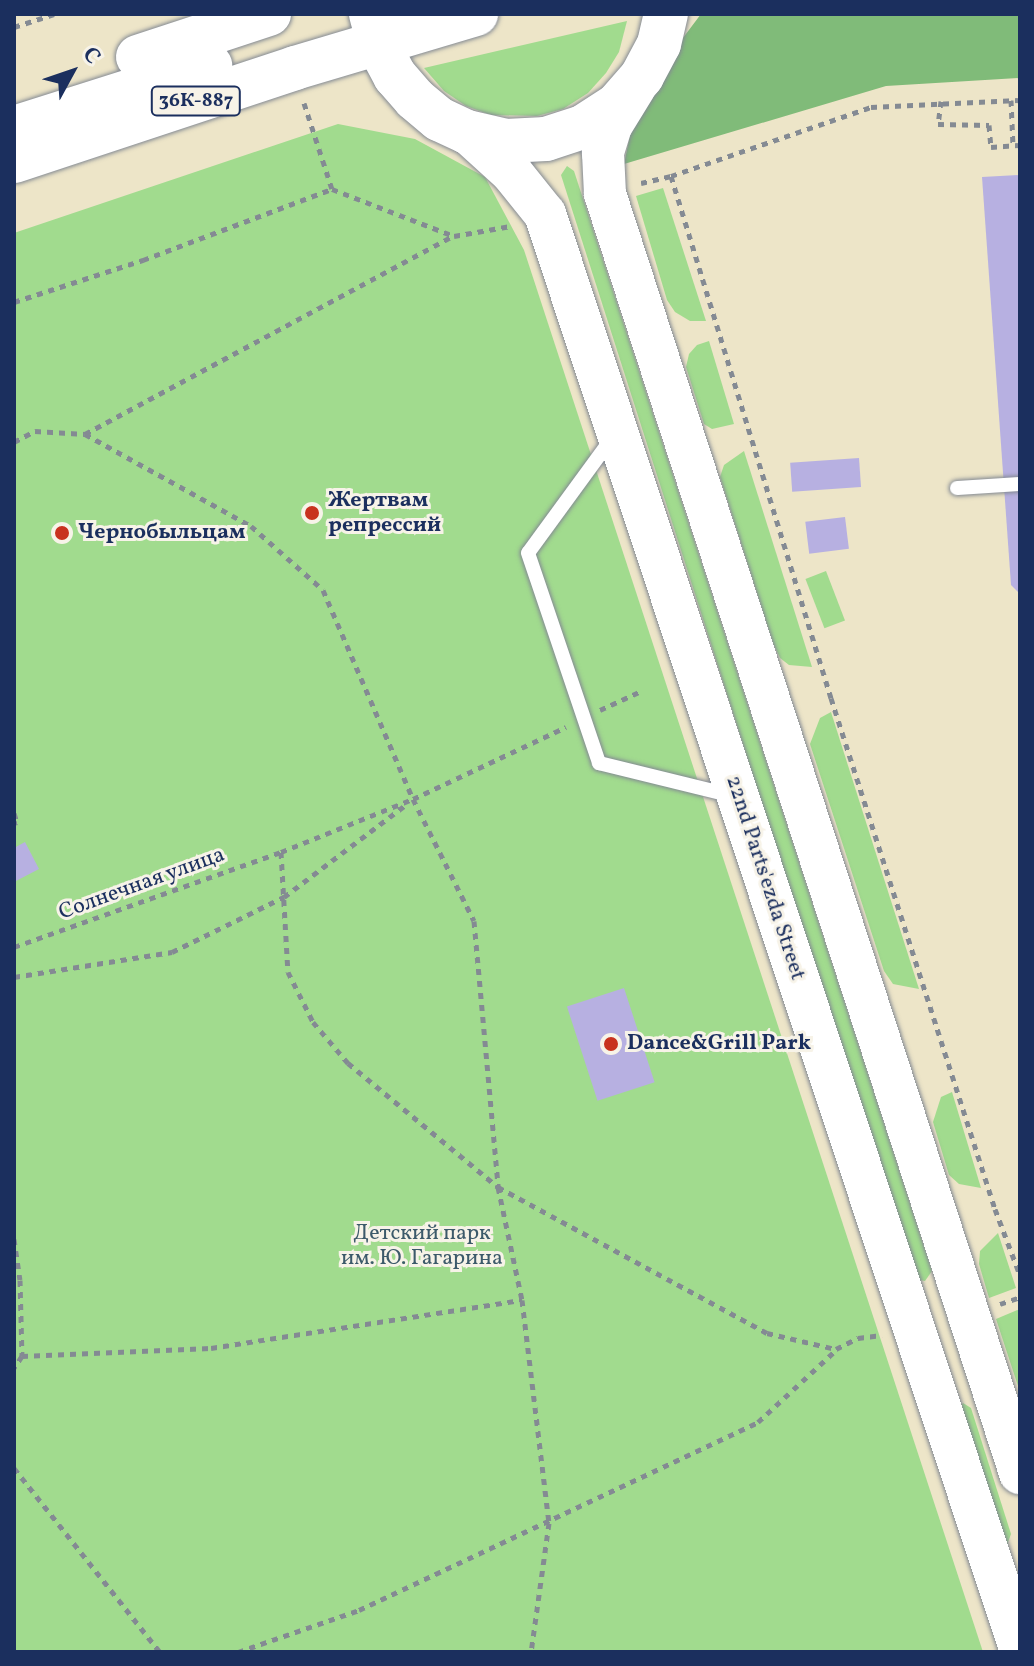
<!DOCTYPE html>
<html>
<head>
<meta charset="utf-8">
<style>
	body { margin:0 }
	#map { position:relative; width:1034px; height:1666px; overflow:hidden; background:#ede5c8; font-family:Vollkorn,serif }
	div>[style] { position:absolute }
	.green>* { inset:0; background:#a1db8e; transform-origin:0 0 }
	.forest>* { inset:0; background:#80bb79 }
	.building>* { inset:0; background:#b7b0e1; transform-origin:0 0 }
	.path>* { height:5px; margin-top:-2.5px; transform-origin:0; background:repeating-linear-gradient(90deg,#848a93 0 6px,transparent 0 12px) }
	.roads { filter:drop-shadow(0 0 2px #848a93) drop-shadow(0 0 2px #848a93) }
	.lane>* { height:14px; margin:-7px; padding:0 7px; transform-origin:7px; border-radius:7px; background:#fff }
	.secondary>* { height:42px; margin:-21px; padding:0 21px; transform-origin:21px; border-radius:21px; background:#fff }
	.primary>* { height:44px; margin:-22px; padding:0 22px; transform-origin:22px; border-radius:22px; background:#fff }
	.dots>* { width:22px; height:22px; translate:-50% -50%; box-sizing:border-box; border:4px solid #f7f3e8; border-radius:50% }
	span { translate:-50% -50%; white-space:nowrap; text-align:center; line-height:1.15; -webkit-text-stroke:6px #f7f3e8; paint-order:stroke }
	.shield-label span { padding:2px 6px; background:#f7f3e8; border:2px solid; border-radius:6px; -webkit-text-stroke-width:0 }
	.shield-label { font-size:20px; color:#1b2f5e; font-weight:700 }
	.poi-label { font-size:22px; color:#1b2f5e; font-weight:700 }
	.left { translate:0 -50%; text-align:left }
	.street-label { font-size:22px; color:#1b2f5e }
	.park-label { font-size:22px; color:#3c5a6a }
	.frame { position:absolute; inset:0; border:16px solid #1b2f5e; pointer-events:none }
	.north { position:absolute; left:32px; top:32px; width:80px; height:80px; -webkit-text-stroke:6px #f7f3e8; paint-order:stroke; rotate:50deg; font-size:22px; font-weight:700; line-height:32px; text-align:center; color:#1b2f5e }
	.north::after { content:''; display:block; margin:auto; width:28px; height:36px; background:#1b2f5e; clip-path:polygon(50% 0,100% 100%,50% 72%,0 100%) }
</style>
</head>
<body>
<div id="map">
	<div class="green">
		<i style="clip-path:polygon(627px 21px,619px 52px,606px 73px,588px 93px,563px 109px,537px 116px,491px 115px,466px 106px,444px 91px,424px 68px)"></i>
		<i style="clip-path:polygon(338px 124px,415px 139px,485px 177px,524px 250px,983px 1652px,14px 1652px,14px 233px)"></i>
		<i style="clip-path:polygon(567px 166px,574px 171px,932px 1271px,925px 1281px,914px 1279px,561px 175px)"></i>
		<i style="clip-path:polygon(663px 188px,706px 321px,690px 321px,675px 312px,667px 300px,636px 196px)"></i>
		<i style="clip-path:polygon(709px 341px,734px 424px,712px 429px,704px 424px,686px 367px,689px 354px,697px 345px)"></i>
		<i style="clip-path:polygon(744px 451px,812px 667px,789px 665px,780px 658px,773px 643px,720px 477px,724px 465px)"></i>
		<i style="left:826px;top:571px;width:53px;height:22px;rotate:69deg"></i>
		<i style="clip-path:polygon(831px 712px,919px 989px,893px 984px,884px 971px,810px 744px,820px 718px)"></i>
		<i style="clip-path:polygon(952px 1092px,981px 1188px,959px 1184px,949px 1175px,933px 1122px,941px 1097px)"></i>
		<i style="clip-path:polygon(998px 1233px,1016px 1288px,989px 1298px,979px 1264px,980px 1251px)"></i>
		<i style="clip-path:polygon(1020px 1309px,1020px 1392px,996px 1319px)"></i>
		<i style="clip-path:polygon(963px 1403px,971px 1408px,1011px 1534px,1007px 1545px,957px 1411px)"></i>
	</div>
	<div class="forest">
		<i style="clip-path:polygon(701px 14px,1020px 14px,1020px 78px,886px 86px,624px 164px,630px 135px,655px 75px)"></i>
	</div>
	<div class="building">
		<i style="clip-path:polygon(1020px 175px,1020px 594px,1011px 585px,982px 177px)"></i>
		<i style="left:859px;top:458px;width:29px;height:69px;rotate:86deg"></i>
		<i style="left:845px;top:517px;width:32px;height:40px;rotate:83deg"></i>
		<i style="clip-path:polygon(25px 842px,39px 869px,14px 882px,14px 848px)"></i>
		<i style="left:624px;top:988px;width:99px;height:60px;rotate:72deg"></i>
	</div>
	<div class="path">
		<i style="left:14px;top:27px;width:42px;rotate:-18deg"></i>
		<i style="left:1011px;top:100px;width:45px;rotate:87.5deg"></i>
		<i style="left:941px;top:101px;width:23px;rotate:97deg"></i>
		<i style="left:938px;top:124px;width:51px;rotate:1.1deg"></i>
		<i style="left:989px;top:125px;width:22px;rotate:85deg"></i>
		<i style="left:991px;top:147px;width:29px;rotate:-4deg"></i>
		<i style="left:304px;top:103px;width:90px;rotate:72deg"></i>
		<i style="left:671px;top:176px;width:546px;rotate:72.96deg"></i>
		<i style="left:831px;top:698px;width:537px;rotate:72.21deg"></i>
		<i style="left:995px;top:1209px;width:71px;rotate:69.3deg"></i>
		<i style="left:641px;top:183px;width:31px;rotate:-13deg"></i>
		<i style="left:671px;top:176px;width:212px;rotate:-19deg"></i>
		<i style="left:871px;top:107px;width:149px;rotate:-2.7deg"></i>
		<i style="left:14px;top:302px;width:136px;rotate:-18deg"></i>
		<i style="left:143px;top:260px;width:202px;rotate:-20.6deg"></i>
		<i style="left:332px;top:189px;width:131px;rotate:21.1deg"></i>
		<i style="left:454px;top:236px;width:58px;rotate:-10deg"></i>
		<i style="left:85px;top:434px;width:418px;rotate:-28.3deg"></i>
		<i style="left:14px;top:442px;width:24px;rotate:-28deg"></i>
		<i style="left:35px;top:431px;width:50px;rotate:3.4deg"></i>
		<i style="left:85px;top:434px;width:190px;rotate:29deg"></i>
		<i style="left:251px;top:526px;width:96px;rotate:41.6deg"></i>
		<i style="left:323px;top:590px;width:228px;rotate:66.7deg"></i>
		<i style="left:413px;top:799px;width:136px;rotate:63.4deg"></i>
		<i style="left:474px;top:921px;width:267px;rotate:84.8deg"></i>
		<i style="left:498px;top:1187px;width:116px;rotate:78deg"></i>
		<i style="left:522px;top:1300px;width:225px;rotate:83.1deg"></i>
		<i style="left:549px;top:1523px;width:130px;rotate:97.9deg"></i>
		<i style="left:600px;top:710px;width:43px;rotate:-24.8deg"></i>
		<i style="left:14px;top:813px;width:9px;rotate:72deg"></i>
		<i style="left:17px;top:822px;width:3px;rotate:162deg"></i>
		<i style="left:281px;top:852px;width:120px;rotate:86.7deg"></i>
		<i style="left:288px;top:972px;width:56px;rotate:63.4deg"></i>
		<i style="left:313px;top:1022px;width:54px;rotate:49.5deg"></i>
		<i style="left:348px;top:1063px;width:195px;rotate:39.6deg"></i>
		<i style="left:498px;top:1187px;width:306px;rotate:28.5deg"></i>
		<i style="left:767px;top:1333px;width:71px;rotate:13.1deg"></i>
		<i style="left:836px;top:1349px;width:25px;rotate:-27deg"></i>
		<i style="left:858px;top:1338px;width:24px;rotate:-7deg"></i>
		<i style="left:14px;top:947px;width:283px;rotate:-19.6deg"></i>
		<i style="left:281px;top:852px;width:142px;rotate:-21.9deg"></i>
		<i style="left:413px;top:799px;width:169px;rotate:-25.2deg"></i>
		<i style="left:14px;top:977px;width:160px;rotate:-9deg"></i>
		<i style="left:172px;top:952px;width:125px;rotate:-26.2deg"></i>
		<i style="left:284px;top:897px;width:154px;rotate:-37.1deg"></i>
		<i style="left:14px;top:1239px;width:41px;rotate:81.7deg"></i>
		<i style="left:20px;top:1280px;width:76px;rotate:88.5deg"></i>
		<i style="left:22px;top:1356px;width:14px;rotate:124deg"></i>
		<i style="left:1000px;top:1304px;width:21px;rotate:-19deg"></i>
		<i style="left:22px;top:1356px;width:189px;rotate:-2.4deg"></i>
		<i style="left:211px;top:1348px;width:315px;rotate:-8.8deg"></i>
		<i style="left:14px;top:1468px;width:235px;rotate:51.6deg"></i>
		<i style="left:238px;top:1652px;width:128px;rotate:-19.1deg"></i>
		<i style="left:359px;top:1610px;width:441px;rotate:-25.2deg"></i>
		<i style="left:758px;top:1422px;width:106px;rotate:-42.7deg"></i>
	</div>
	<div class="roads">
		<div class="lane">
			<i style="left:612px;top:438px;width:142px;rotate:126.1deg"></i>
			<i style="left:528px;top:553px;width:222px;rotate:71.3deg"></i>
			<i style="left:599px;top:763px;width:134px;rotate:13.8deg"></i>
			<i style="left:957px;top:488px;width:63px;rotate:-3.6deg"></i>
		</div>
		<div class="secondary">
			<i style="left:635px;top:87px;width:46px;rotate:121.6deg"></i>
			<i style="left:611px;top:126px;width:28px;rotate:107deg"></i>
			<i style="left:603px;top:153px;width:41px;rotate:87.2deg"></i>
			<i style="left:605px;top:194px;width:1345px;rotate:72.02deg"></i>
			<i style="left:467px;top:132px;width:61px;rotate:42.3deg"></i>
			<i style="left:512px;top:173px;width:53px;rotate:51.2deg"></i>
			<i style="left:545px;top:214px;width:1512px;rotate:71.68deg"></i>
		</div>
		<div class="primary">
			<i style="left:371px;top:14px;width:35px;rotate:75deg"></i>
			<i style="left:380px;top:48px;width:32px;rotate:62deg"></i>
			<i style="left:395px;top:76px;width:30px;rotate:49deg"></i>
			<i style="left:415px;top:99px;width:31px;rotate:40deg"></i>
			<i style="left:439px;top:119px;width:31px;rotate:25deg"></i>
			<i style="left:467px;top:132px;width:40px;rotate:13deg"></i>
			<i style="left:506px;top:141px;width:40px;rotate:-2.9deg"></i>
			<i style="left:546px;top:139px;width:39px;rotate:-18deg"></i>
			<i style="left:583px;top:127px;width:40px;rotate:-32.9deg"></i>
			<i style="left:617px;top:105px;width:38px;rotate:-49deg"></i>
			<i style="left:642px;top:76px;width:36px;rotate:-62deg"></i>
			<i style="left:659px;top:44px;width:31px;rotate:-77deg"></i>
			<i style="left:138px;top:57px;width:138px;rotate:-18.2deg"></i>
			<i style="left:14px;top:128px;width:206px;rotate:-17.6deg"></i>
			<i style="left:14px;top:161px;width:296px;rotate:-18.3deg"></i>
			<i style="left:295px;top:68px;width:189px;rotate:-16.6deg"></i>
		</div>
	</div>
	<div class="dots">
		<i style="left:312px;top:513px;background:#c8321e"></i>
		<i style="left:62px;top:533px;background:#c8321e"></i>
		<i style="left:611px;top:1044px;background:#c8321e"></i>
	</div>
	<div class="shield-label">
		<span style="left:196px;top:101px">36К-887</span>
	</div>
	<div class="poi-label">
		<span class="left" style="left:328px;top:513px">Жертвам<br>репрессий</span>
		<span class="left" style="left:78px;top:533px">Чернобыльцам</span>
		<span class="left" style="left:627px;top:1044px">Dance&amp;Grill Park</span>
	</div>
	<div class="street-label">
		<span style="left:765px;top:878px;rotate:72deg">22nd Parts'ezda Street</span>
		<span style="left:142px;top:884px;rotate:-20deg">Солнечная улица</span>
	</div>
	<div class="park-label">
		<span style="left:422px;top:1246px">Детский парк<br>им. Ю. Гагарина</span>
	</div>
	<div class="frame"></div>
	<div class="north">С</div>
</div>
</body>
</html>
